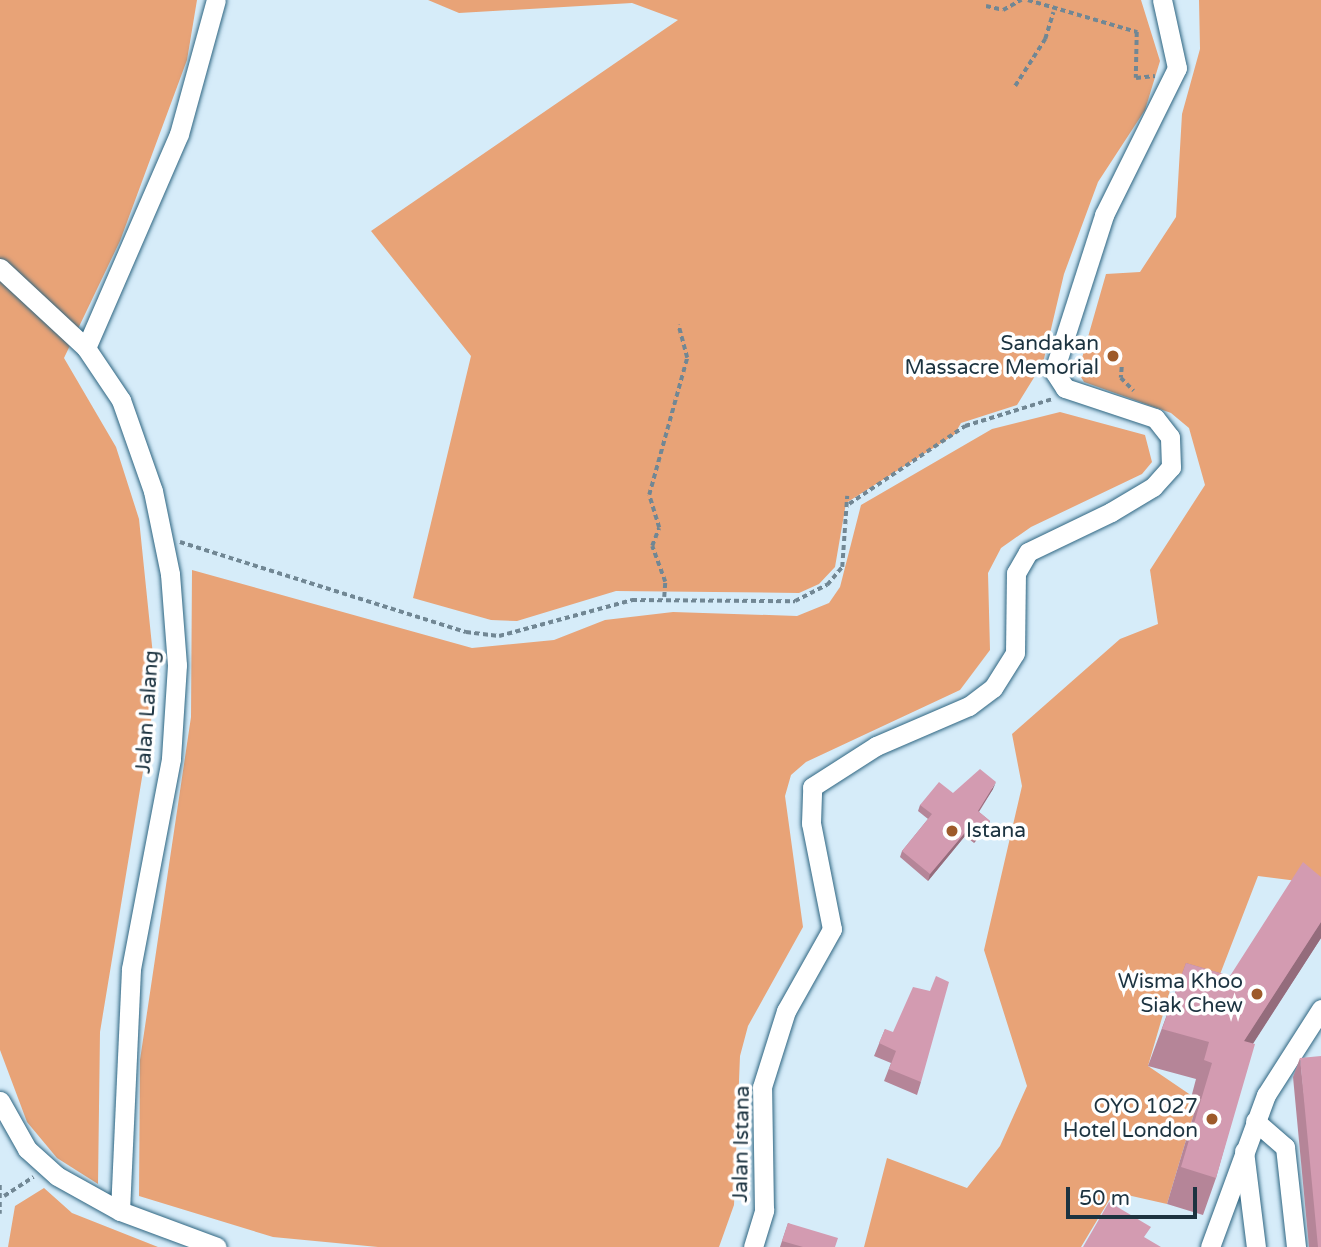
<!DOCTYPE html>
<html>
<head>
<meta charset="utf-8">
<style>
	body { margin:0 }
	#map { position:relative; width:1321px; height:1247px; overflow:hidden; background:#d6ecf9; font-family:"Varela Round",sans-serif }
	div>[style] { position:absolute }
	.green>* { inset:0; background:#e8a377 }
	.path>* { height:3.5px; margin-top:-1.75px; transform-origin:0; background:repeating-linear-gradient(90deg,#718794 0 5px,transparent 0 8.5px) }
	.roads { filter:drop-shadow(0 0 2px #2e6581) drop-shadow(0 0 2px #2e6581) }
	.minor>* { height:19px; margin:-9.5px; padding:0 9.5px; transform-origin:9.5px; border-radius:9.5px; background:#fff }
	.wall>* { inset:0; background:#b58598 }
	.shaded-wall>* { inset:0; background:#946c7c }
	.building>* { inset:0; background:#d39bb1 }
	.dots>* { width:19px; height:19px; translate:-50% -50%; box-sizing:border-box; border:4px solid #fff; border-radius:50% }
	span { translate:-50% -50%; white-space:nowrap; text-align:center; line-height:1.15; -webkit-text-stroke:7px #fff; paint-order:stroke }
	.poi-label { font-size:21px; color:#1c3340 }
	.right { translate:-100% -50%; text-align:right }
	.left { translate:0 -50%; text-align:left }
	.street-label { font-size:21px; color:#1c3340 }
	.scale { position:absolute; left:1066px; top:1187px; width:131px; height:32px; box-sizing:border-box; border:4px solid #1c3340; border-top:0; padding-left:9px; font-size:21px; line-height:24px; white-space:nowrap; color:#1c3340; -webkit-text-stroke:5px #fff; paint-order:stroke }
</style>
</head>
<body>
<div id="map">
	<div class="green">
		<i style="clip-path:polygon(0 0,197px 0,187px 60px,120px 241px,64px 358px,116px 447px,139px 519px,154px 665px,151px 723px,100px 1032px,98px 1184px,57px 1158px,27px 1122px,0 1050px)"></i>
		<i style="clip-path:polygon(428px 0,1141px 0,1160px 61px,1145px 110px,1098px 182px,1064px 274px,1043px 363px,1017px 405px,961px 423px,954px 435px,846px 503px,835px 567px,819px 584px,799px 593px,616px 591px,517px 621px,491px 620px,413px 598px,471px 356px,371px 231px,678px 20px,632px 3px,459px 13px)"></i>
		<i style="clip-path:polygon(1199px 0,1321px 0,1321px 884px,1258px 876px,1212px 995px,1171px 987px,1148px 1066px,1198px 1100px,1167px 1204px,1114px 1192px,1081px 1247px,864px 1247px,887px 1158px,967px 1188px,1000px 1146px,1027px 1086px,984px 950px,1022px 786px,1012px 734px,1120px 639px,1158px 624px,1150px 570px,1205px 485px,1189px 428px,1171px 413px,1084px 382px,1078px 372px,1106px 274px,1140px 272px,1176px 217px,1182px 114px,1200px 49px)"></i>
		<i style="clip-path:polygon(1060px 412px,1145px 435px,1152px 462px,1142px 474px,1031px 527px,1001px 548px,988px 573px,990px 650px,960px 690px,806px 762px,791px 775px,785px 796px,803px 927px,748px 1026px,740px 1056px,734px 1205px,719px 1247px,378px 1247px,273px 1237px,139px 1196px,140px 1060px,191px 717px,192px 570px,472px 648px,554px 640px,605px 620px,673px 612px,797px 616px,829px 603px,840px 587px,861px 505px,992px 429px)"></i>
		<i style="clip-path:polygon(44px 1188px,72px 1213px,158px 1247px,8px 1247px,15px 1206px)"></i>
	</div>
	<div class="path">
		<i style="left:1028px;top:0;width:114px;rotate:16.4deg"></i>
		<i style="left:1137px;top:32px;width:46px;rotate:91.2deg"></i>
		<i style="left:1136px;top:78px;width:19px;rotate:-6deg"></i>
		<i style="left:986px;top:6px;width:17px;rotate:13deg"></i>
		<i style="left:1003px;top:10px;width:21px;rotate:-29deg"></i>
		<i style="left:1015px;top:86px;width:56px;rotate:-57.4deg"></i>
		<i style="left:1045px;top:39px;width:28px;rotate:-73deg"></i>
		<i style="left:1122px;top:367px;width:11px;rotate:95deg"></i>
		<i style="left:1121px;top:378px;width:18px;rotate:45deg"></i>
		<i style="left:849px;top:504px;width:140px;rotate:-33.9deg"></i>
		<i style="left:965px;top:426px;width:91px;rotate:-17.2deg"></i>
		<i style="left:180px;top:542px;width:300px;rotate:17.5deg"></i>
		<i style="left:466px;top:632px;width:33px;rotate:7deg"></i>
		<i style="left:499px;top:636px;width:138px;rotate:-15.1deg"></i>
		<i style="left:632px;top:600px;width:163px;rotate:0.4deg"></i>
		<i style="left:795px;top:601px;width:36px;rotate:-27deg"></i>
		<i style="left:827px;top:585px;width:23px;rotate:-50deg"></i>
		<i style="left:842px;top:567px;width:71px;rotate:-86deg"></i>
		<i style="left:664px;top:597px;width:15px;rotate:-86deg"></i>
		<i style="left:665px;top:582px;width:38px;rotate:-110deg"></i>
		<i style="left:652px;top:546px;width:19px;rotate:-69deg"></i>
		<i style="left:659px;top:528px;width:34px;rotate:-107deg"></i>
		<i style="left:649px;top:495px;width:142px;rotate:-74.5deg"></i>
		<i style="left:687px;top:358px;width:34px;rotate:-105deg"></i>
		<i style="left:0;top:1185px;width:29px;rotate:90deg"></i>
		<i style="left:4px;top:1196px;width:35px;rotate:-33deg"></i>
	</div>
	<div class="roads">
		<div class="minor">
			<i style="left:0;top:268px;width:117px;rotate:42.9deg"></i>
			<i style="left:86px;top:348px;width:63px;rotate:56.1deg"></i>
			<i style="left:121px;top:400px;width:96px;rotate:70.6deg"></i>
			<i style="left:153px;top:491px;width:85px;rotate:78.4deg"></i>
			<i style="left:170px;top:574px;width:91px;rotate:85.6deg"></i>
			<i style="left:177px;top:665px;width:94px;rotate:93.7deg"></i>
			<i style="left:171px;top:759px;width:214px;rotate:100.8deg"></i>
			<i style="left:131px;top:969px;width:242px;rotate:92.6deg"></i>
			<i style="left:86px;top:348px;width:233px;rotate:-66.5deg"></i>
			<i style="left:179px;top:134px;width:139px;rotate:-74.6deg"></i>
			<i style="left:0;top:1101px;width:55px;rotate:60.6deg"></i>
			<i style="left:27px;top:1149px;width:40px;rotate:42deg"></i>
			<i style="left:57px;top:1176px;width:72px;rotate:29.1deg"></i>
			<i style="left:120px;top:1211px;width:103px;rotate:20.4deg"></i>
			<i style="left:1255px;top:1121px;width:40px;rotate:41deg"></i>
			<i style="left:1285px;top:1147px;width:101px;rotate:83.7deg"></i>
			<i style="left:1244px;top:1151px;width:97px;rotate:82.9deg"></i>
			<i style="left:753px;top:1247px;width:39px;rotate:-73deg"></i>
			<i style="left:764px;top:1210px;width:123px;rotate:-90.9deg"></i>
			<i style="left:762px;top:1087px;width:80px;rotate:-72.5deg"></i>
			<i style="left:786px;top:1011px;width:94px;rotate:-60.7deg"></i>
			<i style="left:832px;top:929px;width:108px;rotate:-101.2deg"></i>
			<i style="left:811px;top:823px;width:36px;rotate:-88deg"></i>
			<i style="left:812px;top:787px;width:76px;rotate:-32.6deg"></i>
			<i style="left:876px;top:746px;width:101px;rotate:-23.3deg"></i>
			<i style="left:969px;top:706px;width:30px;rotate:-37deg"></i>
			<i style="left:993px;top:688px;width:41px;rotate:-57.8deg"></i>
			<i style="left:1015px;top:653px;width:80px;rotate:-89.3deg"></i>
			<i style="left:1016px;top:573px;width:24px;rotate:-60deg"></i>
			<i style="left:1028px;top:552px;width:92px;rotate:-25.7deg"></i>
			<i style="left:1111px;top:512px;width:49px;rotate:-30.8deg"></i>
			<i style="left:1153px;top:487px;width:27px;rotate:-48deg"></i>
			<i style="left:1171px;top:467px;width:30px;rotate:-92deg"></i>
			<i style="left:1170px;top:437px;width:24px;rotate:-128deg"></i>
			<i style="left:1155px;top:418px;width:95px;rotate:-161.6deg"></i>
			<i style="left:1065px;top:388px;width:20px;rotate:-123deg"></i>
			<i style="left:1054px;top:371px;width:164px;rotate:-72.2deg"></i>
			<i style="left:1104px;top:215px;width:164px;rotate:-63.6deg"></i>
			<i style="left:1177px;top:68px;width:70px;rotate:-102.4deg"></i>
			<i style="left:1210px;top:1247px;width:162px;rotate:-69.8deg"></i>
			<i style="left:1266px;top:1095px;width:102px;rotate:-57.4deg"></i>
		</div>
	</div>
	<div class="wall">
		<i style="clip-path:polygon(993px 789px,979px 812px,990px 821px,987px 827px,974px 843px,965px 836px,928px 881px,900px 857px,902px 851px,928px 819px,918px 811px,920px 805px,953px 793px)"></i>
		<i style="clip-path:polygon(1321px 877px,1321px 938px,1253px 1043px,1216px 1178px,1203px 1215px,1167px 1204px,1198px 1100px,1191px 1098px,1196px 1079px,1148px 1066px,1186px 963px,1230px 976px)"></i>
		<i style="clip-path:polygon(885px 1029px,921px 1082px,917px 1095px,884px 1081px,891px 1063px,874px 1056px)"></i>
		<i style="clip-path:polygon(1300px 1058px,1321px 1247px,1309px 1247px,1293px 1077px)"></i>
		<i style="clip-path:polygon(788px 1223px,835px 1247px,780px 1247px)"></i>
	</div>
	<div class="shaded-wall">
		<i style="clip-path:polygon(996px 782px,993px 789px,975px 817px,978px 811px)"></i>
		<i style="clip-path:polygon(990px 821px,987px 827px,974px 843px,976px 836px)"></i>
		<i style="clip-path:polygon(968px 829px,965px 836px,928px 881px,930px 874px)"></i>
		<i style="clip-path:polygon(1321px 922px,1321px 938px,1231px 1078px,1244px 1041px)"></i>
	</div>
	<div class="building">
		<i style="clip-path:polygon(980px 769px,996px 782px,978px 811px,990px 821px,976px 836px,968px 829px,930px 874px,902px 851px,932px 814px,920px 805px,939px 782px,953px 793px)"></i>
		<i style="clip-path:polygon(1303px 862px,1321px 877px,1321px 922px,1244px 1041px,1255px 1044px,1216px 1178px,1181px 1167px,1212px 1063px,1204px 1060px,1209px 1042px,1162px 1029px,1186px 963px,1230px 976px)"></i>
		<i style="clip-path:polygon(936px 976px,949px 982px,921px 1082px,889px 1069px,896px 1051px,879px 1043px,885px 1029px,893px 1032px,913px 987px,930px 991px)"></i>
		<i style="clip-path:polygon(1321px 1056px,1321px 1247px,1318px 1247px,1300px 1058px)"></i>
		<i style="clip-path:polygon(1109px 1202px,1151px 1227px,1144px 1237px,1161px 1247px,1083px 1247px)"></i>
		<i style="clip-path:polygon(788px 1223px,838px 1238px,835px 1247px,803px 1247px,782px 1241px)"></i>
	</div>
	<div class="dots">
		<i style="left:1113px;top:356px;background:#9d5a2a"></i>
		<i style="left:952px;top:831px;background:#9d5a2a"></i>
		<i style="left:1257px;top:994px;background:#9d5a2a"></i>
		<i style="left:1212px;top:1119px;background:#9d5a2a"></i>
	</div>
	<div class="poi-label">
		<span class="right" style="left:1099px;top:356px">Sandakan<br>Massacre Memorial</span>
		<span class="left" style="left:966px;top:831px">Istana</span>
		<span class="right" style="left:1243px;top:994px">Wisma Khoo<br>Siak Chew</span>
		<span class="right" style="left:1198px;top:1119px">OYO 1027<br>Hotel London</span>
	</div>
	<div class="street-label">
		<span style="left:148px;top:712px;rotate:-86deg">Jalan Lalang</span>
		<span style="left:742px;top:1144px;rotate:-89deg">Jalan Istana</span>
	</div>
	<div class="scale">50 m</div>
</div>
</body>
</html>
